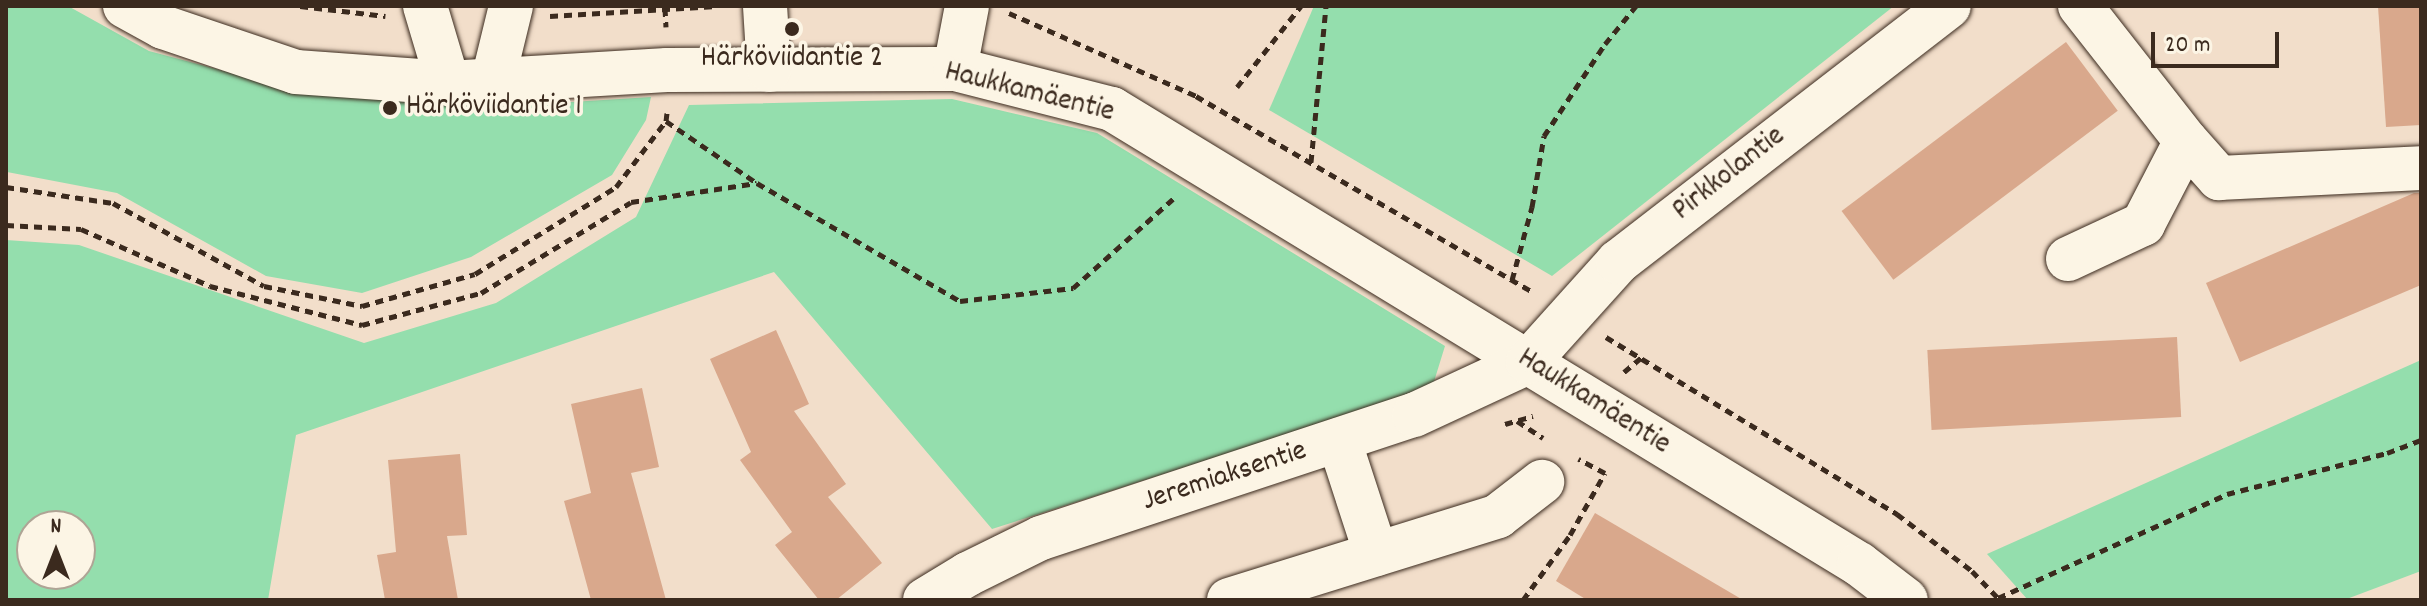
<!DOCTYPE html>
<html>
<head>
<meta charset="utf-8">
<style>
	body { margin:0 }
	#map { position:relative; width:2427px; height:606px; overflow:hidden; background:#f2deca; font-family:Dekko,sans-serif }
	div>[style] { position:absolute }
	.green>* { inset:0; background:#94dead }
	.building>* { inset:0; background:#d9a88c; transform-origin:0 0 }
	.path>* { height:5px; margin-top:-2.5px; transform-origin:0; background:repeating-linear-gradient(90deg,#3b2a1e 0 8px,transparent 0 14px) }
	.roads { filter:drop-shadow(0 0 2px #3b2a1e) drop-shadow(0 0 2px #3b2a1e) }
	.minor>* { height:44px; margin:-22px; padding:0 22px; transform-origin:22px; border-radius:22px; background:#fcf5e5 }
	.dots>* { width:22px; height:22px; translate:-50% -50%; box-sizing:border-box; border:4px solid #fcf5e5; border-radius:50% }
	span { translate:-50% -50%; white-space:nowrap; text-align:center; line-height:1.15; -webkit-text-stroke:7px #fcf5e5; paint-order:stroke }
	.poi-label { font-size:30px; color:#3b2a1e }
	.left { translate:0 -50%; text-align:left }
	.street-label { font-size:30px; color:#3b2a1e }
	.frame { position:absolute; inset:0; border:8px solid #3b2a1e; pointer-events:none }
	.north { position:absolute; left:16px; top:510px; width:80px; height:80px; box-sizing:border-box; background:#fcf5e5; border:2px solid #afa495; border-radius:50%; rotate:0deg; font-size:22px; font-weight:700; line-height:32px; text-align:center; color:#3b2a1e }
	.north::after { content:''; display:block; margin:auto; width:28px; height:36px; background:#3b2a1e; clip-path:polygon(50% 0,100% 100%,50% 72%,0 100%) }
	.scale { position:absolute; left:2151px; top:32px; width:128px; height:36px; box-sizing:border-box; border:4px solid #3b2a1e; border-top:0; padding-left:10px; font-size:24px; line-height:28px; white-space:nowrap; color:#3b2a1e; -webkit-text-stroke:6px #fcf5e5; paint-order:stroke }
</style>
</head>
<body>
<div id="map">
	<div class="green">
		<i style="clip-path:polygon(6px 6px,68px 6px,149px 51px,295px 90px,493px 107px,651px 97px,646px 120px,612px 175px,471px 257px,362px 293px,266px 276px,117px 193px,7px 172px)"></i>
		<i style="clip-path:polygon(1314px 6px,1894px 6px,1552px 276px,1269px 110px)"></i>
		<i style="clip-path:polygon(evenodd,952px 99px,1097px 133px,1445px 346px,1432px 388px,992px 529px,774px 272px,296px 435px,268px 600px,6px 600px,6px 240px,79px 245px,364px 343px,496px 303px,636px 217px,689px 105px,952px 99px,32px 526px,80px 526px,80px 574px,32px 574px,32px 526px)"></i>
		<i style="clip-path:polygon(2421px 360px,2421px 571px,2344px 600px,2028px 600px,1987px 554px)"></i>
	</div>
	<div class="building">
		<i style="clip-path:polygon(2378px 6px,2421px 6px,2421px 125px,2386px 127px)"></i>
		<i style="left:2066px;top:42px;width:86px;height:281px;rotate:53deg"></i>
		<i style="clip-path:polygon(2414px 193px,2421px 193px,2421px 285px,2240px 362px,2206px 283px)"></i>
		<i style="clip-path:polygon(776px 330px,809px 404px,794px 411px,846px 484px,828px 497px,882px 563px,836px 600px,819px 600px,775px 545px,792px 532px,740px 460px,751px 452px,710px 359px)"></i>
		<i style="left:2177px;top:337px;width:80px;height:250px;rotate:87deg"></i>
		<i style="clip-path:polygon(642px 388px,659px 467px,631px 473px,666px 600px,591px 600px,564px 501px,591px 493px,571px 404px)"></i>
		<i style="clip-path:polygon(460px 454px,467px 535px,447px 536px,458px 600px,385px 600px,377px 555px,396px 552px,388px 460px)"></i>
		<i style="clip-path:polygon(1595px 513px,1743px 600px,1587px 600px,1556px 581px)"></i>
	</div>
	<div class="path">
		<i style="left:300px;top:6px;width:86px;rotate:6.7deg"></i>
		<i style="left:665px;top:8px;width:19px;rotate:87deg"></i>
		<i style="left:1009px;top:13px;width:205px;rotate:23.9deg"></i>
		<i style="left:1196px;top:96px;width:390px;rotate:30.2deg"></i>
		<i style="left:550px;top:16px;width:167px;rotate:-3.4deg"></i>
		<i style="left:1237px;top:87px;width:103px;rotate:-51.7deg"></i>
		<i style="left:666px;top:121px;width:110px;rotate:34.3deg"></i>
		<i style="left:757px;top:183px;width:235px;rotate:30.2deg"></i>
		<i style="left:960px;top:301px;width:114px;rotate:-6.6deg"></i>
		<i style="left:1073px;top:288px;width:134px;rotate:-41.7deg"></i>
		<i style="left:1311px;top:162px;width:157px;rotate:-84.5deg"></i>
		<i style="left:6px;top:187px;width:108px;rotate:8.5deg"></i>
		<i style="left:113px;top:203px;width:172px;rotate:28.8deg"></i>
		<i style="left:264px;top:286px;width:100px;rotate:11.5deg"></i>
		<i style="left:362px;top:306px;width:117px;rotate:-15.8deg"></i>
		<i style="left:475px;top:274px;width:166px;rotate:-31.7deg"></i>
		<i style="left:616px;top:187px;width:83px;rotate:-52.9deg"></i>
		<i style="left:666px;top:121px;width:8px;rotate:-83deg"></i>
		<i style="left:6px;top:225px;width:75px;rotate:3.1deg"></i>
		<i style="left:81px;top:229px;width:141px;rotate:23.8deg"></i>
		<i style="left:210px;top:286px;width:157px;rotate:14.4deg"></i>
		<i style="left:362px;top:325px;width:123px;rotate:-15.1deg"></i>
		<i style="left:481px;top:293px;width:175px;rotate:-31.2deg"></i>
		<i style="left:631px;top:202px;width:127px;rotate:-8.6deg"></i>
		<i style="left:1512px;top:280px;width:76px;rotate:-74.7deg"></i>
		<i style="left:1532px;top:207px;width:72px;rotate:-80.4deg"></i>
		<i style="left:1544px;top:136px;width:110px;rotate:-56.5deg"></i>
		<i style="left:1605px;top:44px;width:49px;rotate:-50.8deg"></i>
		<i style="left:1606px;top:337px;width:341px;rotate:31.3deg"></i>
		<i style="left:1897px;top:514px;width:94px;rotate:37.2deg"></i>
		<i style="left:1972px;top:571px;width:40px;rotate:46deg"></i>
		<i style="left:1624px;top:372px;width:23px;rotate:-40deg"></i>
		<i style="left:1517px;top:421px;width:31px;rotate:33deg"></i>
		<i style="left:1505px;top:424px;width:29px;rotate:-16deg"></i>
		<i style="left:1998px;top:598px;width:252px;rotate:-24.4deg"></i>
		<i style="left:2227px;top:494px;width:165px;rotate:-14.4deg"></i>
		<i style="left:2387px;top:453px;width:36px;rotate:-21deg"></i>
		<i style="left:1523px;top:600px;width:80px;rotate:-54.1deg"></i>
		<i style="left:1570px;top:535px;width:71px;rotate:-60.6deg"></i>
		<i style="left:1605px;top:473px;width:30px;rotate:-152deg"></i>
	</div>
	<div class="roads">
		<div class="minor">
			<i style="left:125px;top:6px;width:43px;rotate:28.9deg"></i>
			<i style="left:163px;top:27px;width:140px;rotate:18.7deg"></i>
			<i style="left:296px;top:72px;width:152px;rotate:4.1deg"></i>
			<i style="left:448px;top:83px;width:219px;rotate:-3.4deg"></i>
			<i style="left:667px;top:70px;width:288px;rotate:-0.2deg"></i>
			<i style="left:955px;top:69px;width:162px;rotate:14.3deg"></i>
			<i style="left:1112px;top:109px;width:875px;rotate:31.35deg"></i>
			<i style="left:1859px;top:564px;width:59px;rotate:37.5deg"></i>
			<i style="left:425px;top:6px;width:80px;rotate:73.4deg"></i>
			<i style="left:765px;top:6px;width:64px;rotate:86.4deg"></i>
			<i style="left:955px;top:69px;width:64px;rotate:-79.2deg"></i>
			<i style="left:493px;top:80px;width:76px;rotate:-76.3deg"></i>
			<i style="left:2186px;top:141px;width:50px;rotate:48.3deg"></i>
			<i style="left:2219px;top:178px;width:202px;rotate:-2.8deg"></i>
			<i style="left:2068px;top:259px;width:83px;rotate:-25deg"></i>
			<i style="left:2143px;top:224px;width:93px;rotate:-62.6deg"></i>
			<i style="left:2186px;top:141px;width:172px;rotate:-128.1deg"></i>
			<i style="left:1339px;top:440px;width:120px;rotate:72deg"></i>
			<i style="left:925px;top:600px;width:50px;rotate:-31.2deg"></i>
			<i style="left:968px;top:574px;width:81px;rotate:-26.3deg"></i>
			<i style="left:1041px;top:538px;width:393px;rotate:-18.3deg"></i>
			<i style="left:1414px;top:415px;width:126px;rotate:-24.9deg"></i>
			<i style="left:1528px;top:362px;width:135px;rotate:-48deg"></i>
			<i style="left:1618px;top:262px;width:418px;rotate:-37.7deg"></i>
			<i style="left:1229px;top:600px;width:282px;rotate:-17.3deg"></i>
			<i style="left:1498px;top:516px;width:56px;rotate:-37.7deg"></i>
		</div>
	</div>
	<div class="dots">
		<i style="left:792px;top:29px;background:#3b2a1e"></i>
		<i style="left:390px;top:108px;background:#3b2a1e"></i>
	</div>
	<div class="poi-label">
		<span style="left:792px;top:60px">Härköviidantie 2</span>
		<span class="left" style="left:406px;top:108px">Härköviidantie 1</span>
	</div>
	<div class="street-label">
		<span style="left:1029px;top:94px;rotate:14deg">Haukkamäentie</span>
		<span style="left:1730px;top:175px;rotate:-38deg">Pirkkolantie</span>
		<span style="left:1593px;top:403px;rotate:32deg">Haukkamäentie</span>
		<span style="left:1225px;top:478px;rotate:-18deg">Jeremiaksentie</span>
	</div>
	<div class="frame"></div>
	<div class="north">N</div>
	<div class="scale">20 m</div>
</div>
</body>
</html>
